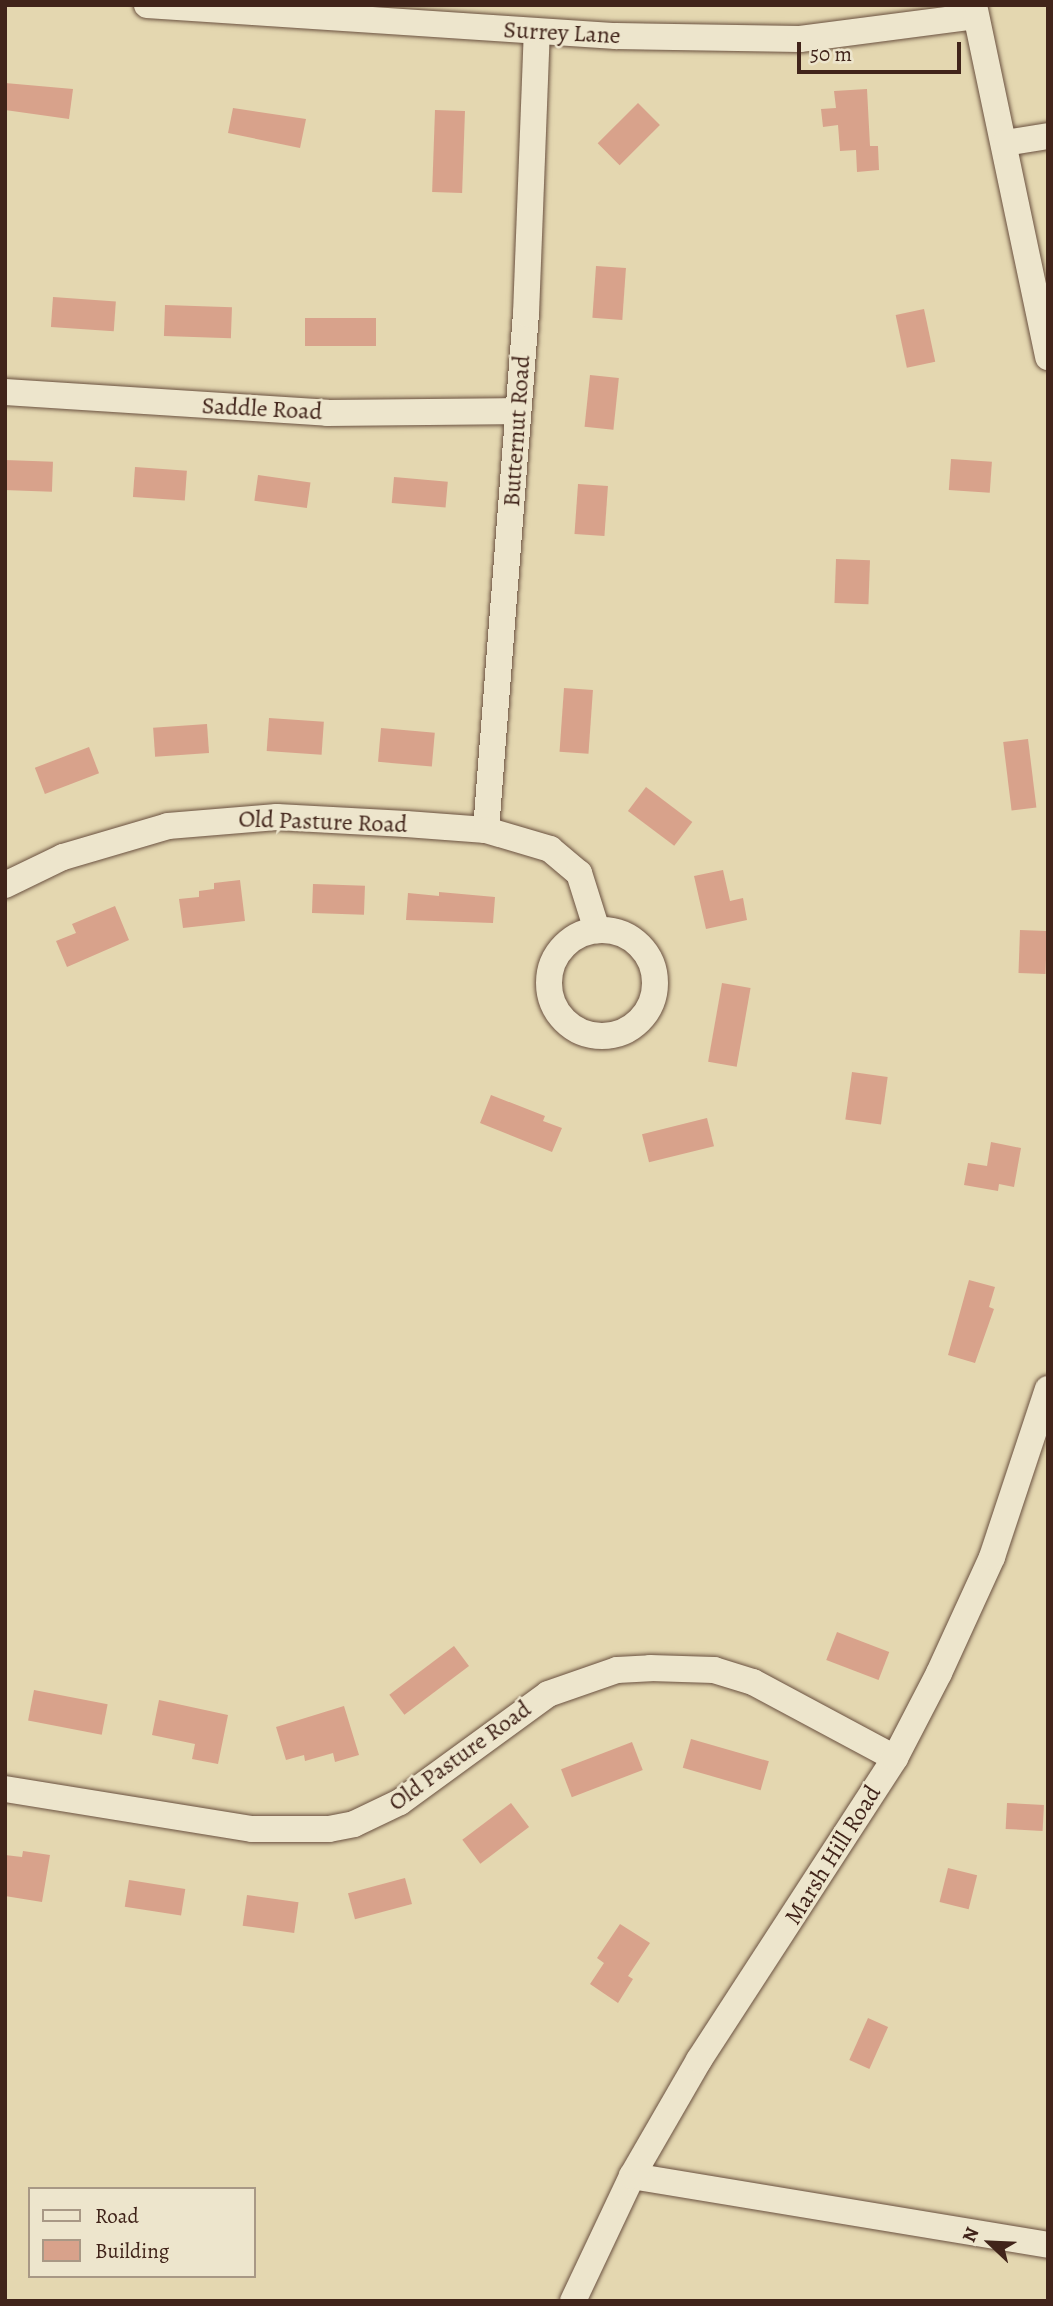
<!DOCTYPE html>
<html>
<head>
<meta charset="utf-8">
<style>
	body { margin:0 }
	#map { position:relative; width:1053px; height:2306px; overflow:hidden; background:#e4d7b0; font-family:Alegreya,serif }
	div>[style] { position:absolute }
	.building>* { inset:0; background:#d8a28b; transform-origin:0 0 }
	.roads { filter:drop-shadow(0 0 2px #6a5140) drop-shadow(0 0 2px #6a5140) }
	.minor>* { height:26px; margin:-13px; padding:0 13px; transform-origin:13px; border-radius:13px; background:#ede5cc }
	.minor>.ring { margin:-13px; padding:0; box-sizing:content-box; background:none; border:26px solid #ede5cc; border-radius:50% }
	span { translate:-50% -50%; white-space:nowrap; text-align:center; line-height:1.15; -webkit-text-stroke:5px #ede5cc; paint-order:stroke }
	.street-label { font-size:24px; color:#41241a }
	.frame { position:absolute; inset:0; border:7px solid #41241a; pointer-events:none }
	.legend { position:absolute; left:28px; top:2187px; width:228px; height:91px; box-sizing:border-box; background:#ede5cc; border:2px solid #a89885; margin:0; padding:9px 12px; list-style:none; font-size:21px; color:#41241a }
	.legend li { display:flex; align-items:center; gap:14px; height:35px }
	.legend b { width:35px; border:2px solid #a89885 }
	.north { position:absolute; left:955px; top:2208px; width:70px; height:70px; -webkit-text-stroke:5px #ede5cc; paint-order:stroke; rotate:293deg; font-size:19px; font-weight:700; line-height:28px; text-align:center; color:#41241a }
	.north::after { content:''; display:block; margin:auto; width:24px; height:32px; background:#41241a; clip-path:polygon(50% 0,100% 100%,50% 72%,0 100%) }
	.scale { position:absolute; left:797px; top:42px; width:164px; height:32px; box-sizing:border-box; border:4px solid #41241a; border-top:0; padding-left:9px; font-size:21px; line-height:24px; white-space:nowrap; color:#41241a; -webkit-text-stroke:5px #ede5cc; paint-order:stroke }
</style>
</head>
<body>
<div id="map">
	<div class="building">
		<i style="clip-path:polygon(5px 83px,73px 89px,69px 119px,5px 110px)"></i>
		<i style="clip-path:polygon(867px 89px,870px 146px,878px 146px,879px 170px,857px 172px,856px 150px,840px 151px,838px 125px,823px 127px,821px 109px,836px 108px,834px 91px)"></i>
		<i style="left:638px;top:103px;width:31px;height:57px;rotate:45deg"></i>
		<i style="clip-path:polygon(233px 108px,306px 119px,300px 148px,228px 133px)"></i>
		<i style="left:435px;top:110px;width:30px;height:82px;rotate:2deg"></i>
		<i style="left:596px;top:266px;width:30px;height:52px;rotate:4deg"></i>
		<i style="left:53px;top:297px;width:63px;height:30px;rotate:4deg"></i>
		<i style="left:165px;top:305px;width:67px;height:31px;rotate:2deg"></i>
		<i style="left:924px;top:309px;width:54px;height:29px;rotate:78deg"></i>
		<i style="left:376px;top:318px;width:28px;height:71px;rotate:90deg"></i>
		<i style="left:590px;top:375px;width:29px;height:52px;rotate:6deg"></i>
		<i style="left:951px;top:459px;width:41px;height:31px;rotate:4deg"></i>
		<i style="left:5px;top:460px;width:48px;height:30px;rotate:2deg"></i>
		<i style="left:135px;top:467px;width:52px;height:30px;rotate:4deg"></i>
		<i style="left:258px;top:475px;width:53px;height:26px;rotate:8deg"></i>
		<i style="left:394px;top:477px;width:54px;height:26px;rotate:5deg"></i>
		<i style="left:578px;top:484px;width:30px;height:50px;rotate:4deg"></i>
		<i style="left:836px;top:559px;width:34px;height:44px;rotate:2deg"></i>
		<i style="left:564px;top:688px;width:29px;height:64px;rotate:4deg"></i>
		<i style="left:269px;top:718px;width:55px;height:33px;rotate:4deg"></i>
		<i style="left:207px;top:724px;width:29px;height:54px;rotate:86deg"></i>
		<i style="left:381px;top:728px;width:54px;height:34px;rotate:5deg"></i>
		<i style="left:1028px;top:739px;width:69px;height:25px;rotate:83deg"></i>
		<i style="left:89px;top:747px;width:28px;height:58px;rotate:69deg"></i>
		<i style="left:646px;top:787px;width:58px;height:30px;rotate:37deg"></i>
		<i style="clip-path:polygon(723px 870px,730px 901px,743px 898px,747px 920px,706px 929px,694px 876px)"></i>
		<i style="clip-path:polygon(240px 880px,245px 921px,183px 928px,179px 899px,199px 897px,199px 891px,214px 889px,214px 883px)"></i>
		<i style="left:313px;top:884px;width:52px;height:29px;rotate:2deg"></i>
		<i style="clip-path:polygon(439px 892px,495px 897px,493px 923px,406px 920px,408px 893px,439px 896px)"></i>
		<i style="clip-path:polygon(115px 906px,129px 940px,67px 967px,56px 941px,76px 933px,72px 924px)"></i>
		<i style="left:1020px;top:930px;width:27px;height:43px;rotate:2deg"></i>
		<i style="left:722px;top:983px;width:29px;height:80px;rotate:10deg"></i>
		<i style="left:852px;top:1072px;width:36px;height:48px;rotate:8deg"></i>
		<i style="clip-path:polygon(491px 1095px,545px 1116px,543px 1121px,562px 1128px,552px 1152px,480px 1123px)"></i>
		<i style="left:707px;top:1118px;width:29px;height:67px;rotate:76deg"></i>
		<i style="clip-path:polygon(991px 1142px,1021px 1148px,1014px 1187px,999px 1184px,998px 1191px,964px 1185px,968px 1163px,987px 1166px)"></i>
		<i style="clip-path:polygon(969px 1280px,995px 1287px,989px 1307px,994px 1309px,975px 1363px,948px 1355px)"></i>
		<i style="left:837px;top:1632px;width:56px;height:30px;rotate:21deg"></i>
		<i style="left:454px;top:1646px;width:25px;height:81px;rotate:53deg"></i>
		<i style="left:34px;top:1690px;width:75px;height:31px;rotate:11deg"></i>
		<i style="clip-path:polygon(159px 1700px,228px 1715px,218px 1764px,192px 1759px,195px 1744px,152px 1735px)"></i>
		<i style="clip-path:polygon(344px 1706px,359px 1755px,335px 1762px,333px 1753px,305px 1761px,304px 1755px,286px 1760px,276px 1727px)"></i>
		<i style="left:691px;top:1739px;width:81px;height:30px;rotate:16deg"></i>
		<i style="left:632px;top:1742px;width:30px;height:76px;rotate:69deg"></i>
		<i style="left:511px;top:1803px;width:30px;height:61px;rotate:53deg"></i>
		<i style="left:1007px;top:1803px;width:37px;height:26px;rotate:3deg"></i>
		<i style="clip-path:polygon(23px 1851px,50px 1855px,42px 1902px,5px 1896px,5px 1855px,22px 1857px)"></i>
		<i style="left:948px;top:1868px;width:30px;height:35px;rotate:14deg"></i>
		<i style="left:405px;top:1878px;width:27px;height:59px;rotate:75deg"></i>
		<i style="left:129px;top:1880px;width:57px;height:27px;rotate:9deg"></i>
		<i style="left:247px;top:1895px;width:52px;height:31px;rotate:8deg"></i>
		<i style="clip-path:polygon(620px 1924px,650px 1943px,628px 1976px,633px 1979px,618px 2003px,590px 1984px,604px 1963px,597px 1958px)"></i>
		<i style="left:868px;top:2018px;width:22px;height:46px;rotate:24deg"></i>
	</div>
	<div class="roads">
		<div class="minor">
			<i style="left:147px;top:5px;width:470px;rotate:3.8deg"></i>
			<i style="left:616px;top:36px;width:184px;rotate:0.9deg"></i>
			<i style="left:800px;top:39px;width:177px;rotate:-7.4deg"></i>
			<i style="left:974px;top:5px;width:360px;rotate:78.1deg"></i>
			<i style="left:1005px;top:143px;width:44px;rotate:-9.2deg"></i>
			<i style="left:5px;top:392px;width:323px;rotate:3.7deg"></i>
			<i style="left:327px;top:413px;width:191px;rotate:-0.6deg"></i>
			<i style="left:486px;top:830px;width:518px;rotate:-85.57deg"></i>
			<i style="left:526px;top:314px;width:282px;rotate:-87.8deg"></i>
			<i style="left:5px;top:885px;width:64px;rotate:-25.8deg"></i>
			<i style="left:63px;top:857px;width:109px;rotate:-16.4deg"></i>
			<i style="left:168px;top:826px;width:109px;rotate:-4.7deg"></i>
			<i style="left:277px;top:817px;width:129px;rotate:3.1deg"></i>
			<i style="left:406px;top:824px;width:80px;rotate:4.3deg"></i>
			<i style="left:486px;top:830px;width:67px;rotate:16.5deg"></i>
			<i style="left:550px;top:849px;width:38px;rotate:40deg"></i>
			<i style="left:579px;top:873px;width:60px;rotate:72.5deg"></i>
			<i class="ring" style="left:549px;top:930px;width:80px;height:80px"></i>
			<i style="left:5px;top:1789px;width:250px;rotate:9.2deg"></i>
			<i style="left:252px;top:1829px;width:77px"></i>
			<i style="left:329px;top:1829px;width:25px;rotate:-11deg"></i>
			<i style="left:354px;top:1824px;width:51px;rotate:-25.6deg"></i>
			<i style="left:400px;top:1802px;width:183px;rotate:-36.1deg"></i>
			<i style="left:548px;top:1694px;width:73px;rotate:-19.2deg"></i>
			<i style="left:617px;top:1670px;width:33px;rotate:-3deg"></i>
			<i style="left:650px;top:1668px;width:64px;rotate:1.8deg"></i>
			<i style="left:714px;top:1670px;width:41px;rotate:17.1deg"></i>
			<i style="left:753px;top:1682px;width:161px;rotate:28.2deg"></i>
			<i style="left:632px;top:2176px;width:422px;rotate:9.4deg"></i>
			<i style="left:573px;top:2301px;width:138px;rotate:-64.7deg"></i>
			<i style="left:632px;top:2176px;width:134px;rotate:-60deg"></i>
			<i style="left:699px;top:2060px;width:360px;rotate:-57deg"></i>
			<i style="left:895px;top:1758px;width:96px;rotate:-62.6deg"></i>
			<i style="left:939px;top:1673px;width:128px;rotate:-65.4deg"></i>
			<i style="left:992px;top:1557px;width:177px;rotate:-71.6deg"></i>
		</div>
	</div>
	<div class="street-label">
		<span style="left:562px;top:33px;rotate:3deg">Surrey Lane</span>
		<span style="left:262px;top:409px;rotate:3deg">Saddle Road</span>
		<span style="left:517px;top:431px;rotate:-86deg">Butternut Road</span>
		<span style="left:323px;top:822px;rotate:2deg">Old Pasture Road</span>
		<span style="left:460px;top:1756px;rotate:-36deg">Old Pasture Road</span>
		<span style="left:833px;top:1855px;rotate:-58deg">Marsh Hill Road</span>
	</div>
	<div class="frame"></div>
	<ul class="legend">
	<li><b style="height:9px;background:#ede5cc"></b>Road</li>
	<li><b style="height:19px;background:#d8a28b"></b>Building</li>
	</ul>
	<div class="north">N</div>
	<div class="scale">50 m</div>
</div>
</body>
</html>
